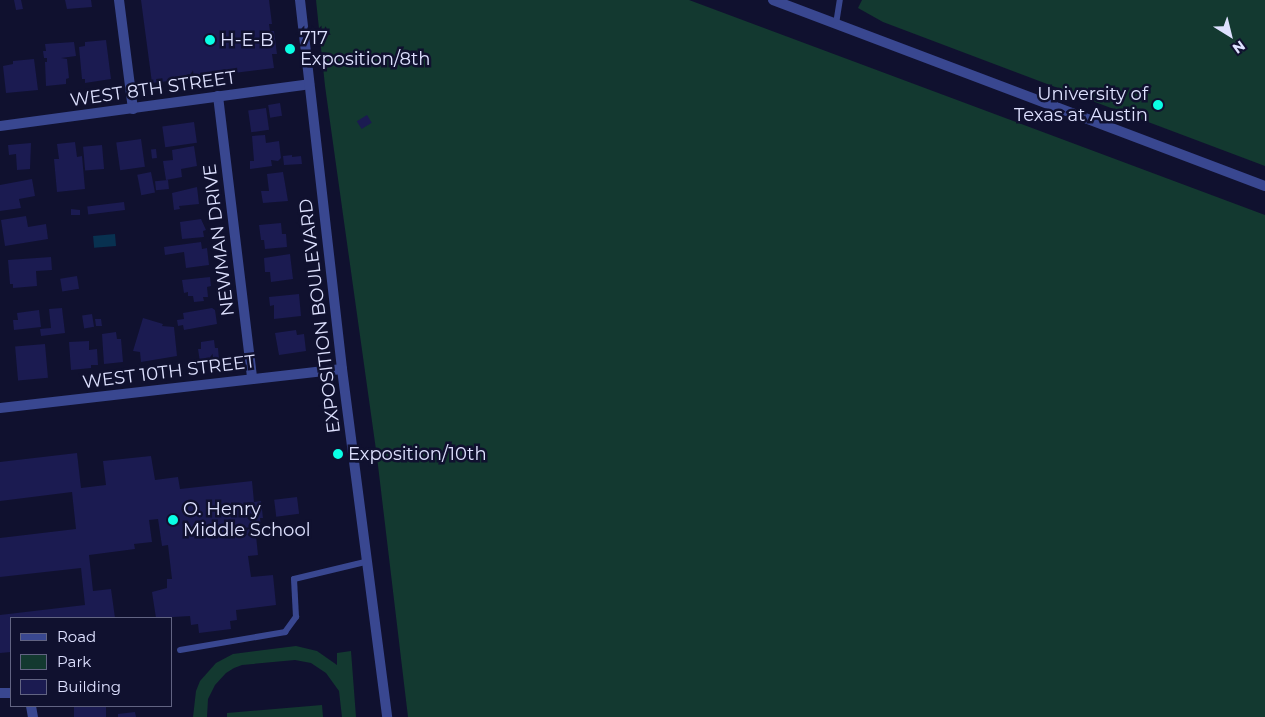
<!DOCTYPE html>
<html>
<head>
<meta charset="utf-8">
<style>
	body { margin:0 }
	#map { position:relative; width:1265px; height:717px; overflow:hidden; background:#10112f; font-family:Montserrat,sans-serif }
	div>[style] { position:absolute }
	.green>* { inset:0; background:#133930 }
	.water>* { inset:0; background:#083150; transform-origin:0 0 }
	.building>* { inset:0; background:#1b1b51; transform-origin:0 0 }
	.service>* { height:6px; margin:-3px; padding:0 3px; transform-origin:3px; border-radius:3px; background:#394790 }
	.minor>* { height:10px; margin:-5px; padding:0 5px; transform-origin:5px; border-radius:5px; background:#394790 }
	.tertiary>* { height:10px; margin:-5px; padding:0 5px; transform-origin:5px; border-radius:5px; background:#394790 }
	.dots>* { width:14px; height:14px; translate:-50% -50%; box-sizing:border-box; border:2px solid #10112f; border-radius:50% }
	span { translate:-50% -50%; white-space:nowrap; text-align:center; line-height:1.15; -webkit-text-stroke:5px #10112f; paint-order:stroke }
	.poi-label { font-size:18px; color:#dee1ff }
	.left { translate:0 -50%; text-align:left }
	.right { translate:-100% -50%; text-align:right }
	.street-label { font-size:18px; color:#dee1ff }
	.legend { position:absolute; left:10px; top:617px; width:162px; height:90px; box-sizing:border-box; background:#10112f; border:1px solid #626482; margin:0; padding:6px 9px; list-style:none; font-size:15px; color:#dee1ff }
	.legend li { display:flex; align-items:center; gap:10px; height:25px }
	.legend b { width:25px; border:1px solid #626482 }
	.north { position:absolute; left:1205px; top:10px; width:50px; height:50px; -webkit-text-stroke:4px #10112f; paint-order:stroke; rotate:144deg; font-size:14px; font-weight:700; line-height:20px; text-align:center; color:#dee1ff }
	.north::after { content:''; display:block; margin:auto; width:18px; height:22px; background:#dee1ff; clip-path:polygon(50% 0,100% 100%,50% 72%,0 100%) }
</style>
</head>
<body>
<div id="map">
	<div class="green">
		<i style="clip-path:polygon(316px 0,689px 0,1265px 215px,1265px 717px,408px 717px,377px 457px,325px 86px)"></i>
		<i style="clip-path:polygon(862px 0,1265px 0,1265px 166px,883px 22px,858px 8px)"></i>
		<i style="clip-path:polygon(296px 646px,317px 651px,337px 665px,337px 653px,351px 651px,356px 717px,342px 717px,339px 691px,326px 673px,311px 663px,295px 660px,242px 665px,234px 668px,226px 673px,215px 685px,208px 699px,207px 717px,193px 717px,196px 691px,200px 681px,216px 663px,233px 654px)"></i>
		<i style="clip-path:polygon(322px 705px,323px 717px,227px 717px,227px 713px)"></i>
	</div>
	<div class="water">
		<i style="left:115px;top:234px;width:12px;height:22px;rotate:85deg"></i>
	</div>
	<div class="building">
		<i style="clip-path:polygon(14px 0,21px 0,23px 9px,16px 10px)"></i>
		<i style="clip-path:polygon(65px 0,91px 0,92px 7px,67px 9px)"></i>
		<i style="clip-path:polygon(141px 0,269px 0,272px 24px,269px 24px,270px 31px,274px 31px,277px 54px,272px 54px,274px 68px,152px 83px)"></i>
		<i style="clip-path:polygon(106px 40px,111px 79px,85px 83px,85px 79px,82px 79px,79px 47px,85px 46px,85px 42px)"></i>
		<i style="clip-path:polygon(74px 42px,76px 56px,61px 58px,67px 59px,69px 78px,66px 79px,66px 84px,46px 86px,45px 62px,47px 62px,47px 58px,44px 58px,43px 51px,46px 51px,45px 44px)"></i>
		<i style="clip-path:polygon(34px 59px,38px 90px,6px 93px,3px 66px,13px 64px,13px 61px)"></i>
		<i style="left:280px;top:103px;width:13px;height:12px;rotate:81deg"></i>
		<i style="left:266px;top:108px;width:22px;height:18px;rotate:82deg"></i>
		<i style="left:367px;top:115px;width:9px;height:12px;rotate:58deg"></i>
		<i style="left:194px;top:122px;width:21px;height:32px;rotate:82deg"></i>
		<i style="clip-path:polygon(265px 135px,266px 143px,279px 141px,281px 158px,278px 161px,271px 160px,272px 166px,250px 169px,250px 161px,254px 161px,252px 136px)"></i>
		<i style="left:141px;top:139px;width:28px;height:25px;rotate:82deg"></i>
		<i style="clip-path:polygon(75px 142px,77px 157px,82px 156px,85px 189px,57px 192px,54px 159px,59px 159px,57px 144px)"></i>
		<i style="clip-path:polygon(31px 143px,30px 169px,17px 170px,16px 154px,9px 155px,8px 145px)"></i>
		<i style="left:102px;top:145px;width:24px;height:19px;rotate:85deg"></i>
		<i style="clip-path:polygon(194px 146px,197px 166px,181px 169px,182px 177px,166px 180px,163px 161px,173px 160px,172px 150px)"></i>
		<i style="left:156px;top:149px;width:9px;height:5px;rotate:84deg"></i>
		<i style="clip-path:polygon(292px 155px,292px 157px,301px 156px,302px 164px,284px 165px,283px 156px)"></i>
		<i style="left:151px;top:172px;width:21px;height:14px;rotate:79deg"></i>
		<i style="clip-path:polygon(283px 172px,288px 201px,263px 203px,261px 191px,269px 191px,267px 174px)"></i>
		<i style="clip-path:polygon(32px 179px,35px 196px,19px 199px,21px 208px,0 211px,0 185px)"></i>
		<i style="left:168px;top:180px;width:9px;height:13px;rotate:84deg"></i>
		<i style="clip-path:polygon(197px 187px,199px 204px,179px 206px,180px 209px,174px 210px,172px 193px)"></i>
		<i style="left:124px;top:202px;width:8px;height:37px;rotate:83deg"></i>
		<i style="clip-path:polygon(71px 209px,80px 210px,80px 215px,71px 215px)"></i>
		<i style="clip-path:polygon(26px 216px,28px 227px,46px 224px,48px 239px,5px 246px,1px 220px)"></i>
		<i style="clip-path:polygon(201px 219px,206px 230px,203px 231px,204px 237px,182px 239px,180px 222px)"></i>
		<i style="clip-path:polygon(281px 223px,282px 234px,286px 234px,287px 247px,265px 249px,264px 240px,261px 240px,259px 225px)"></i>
		<i style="clip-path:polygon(201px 242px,202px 249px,207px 248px,209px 265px,186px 268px,184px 252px,165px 255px,164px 247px)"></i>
		<i style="clip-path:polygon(290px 254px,293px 279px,271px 282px,270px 272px,265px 272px,264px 258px)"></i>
		<i style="clip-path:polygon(51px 257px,52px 270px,36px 271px,37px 286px,13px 288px,13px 284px,10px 284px,8px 260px)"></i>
		<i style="left:77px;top:276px;width:13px;height:17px;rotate:81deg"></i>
		<i style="clip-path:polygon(210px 277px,211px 286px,207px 287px,208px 297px,203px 297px,204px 301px,194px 302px,193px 296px,188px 296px,188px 292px,184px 293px,182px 280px)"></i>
		<i style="clip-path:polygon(299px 294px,301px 316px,274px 319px,274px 305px,270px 306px,269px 297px)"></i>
		<i style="clip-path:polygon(62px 308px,65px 333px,41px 336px,40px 329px,51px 328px,49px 309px)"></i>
		<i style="clip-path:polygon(212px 308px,215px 310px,217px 324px,184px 330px,183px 325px,178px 326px,177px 320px,184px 319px,183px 313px)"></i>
		<i style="clip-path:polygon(39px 310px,41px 327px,14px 330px,13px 320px,18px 320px,17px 313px)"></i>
		<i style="left:92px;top:314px;width:13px;height:10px;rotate:81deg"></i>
		<i style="clip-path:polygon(143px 318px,163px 324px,162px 326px,174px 327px,177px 356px,141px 362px,140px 352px,133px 351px)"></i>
		<i style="clip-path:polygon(95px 319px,101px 319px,102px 326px,96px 326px)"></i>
		<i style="clip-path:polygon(296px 330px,297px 335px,304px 334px,306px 351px,279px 355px,275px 333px)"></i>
		<i style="clip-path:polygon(116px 332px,117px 339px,121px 339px,123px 362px,104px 364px,102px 334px)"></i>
		<i style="clip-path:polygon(214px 340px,215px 348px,218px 348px,219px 360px,200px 362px,198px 349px,201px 349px,201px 342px)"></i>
		<i style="clip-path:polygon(89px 341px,89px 350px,97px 349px,98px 365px,91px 365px,91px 368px,71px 370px,69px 342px)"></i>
		<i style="left:45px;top:344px;width:34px;height:30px;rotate:85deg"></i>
		<i style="clip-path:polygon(77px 453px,81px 488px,106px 485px,103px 461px,151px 456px,155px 480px,178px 477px,180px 489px,252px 481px,254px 502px,261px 501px,263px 518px,260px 518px,261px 526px,255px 526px,258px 555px,248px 556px,251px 577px,273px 575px,276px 605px,236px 610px,237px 620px,230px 621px,231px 629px,199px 633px,198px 624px,191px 625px,190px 616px,156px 618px,152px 592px,167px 588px,167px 579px,172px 579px,168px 545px,162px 546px,158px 519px,149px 520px,152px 542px,134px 544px,135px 549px,89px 555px,93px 591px,111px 589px,115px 618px,11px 618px,11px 652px,0 653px,0 615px,85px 605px,81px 568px,0 577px,0 538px,76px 529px,72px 492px,0 501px,0 462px)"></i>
		<i style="left:297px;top:497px;width:17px;height:23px;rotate:83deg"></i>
		<i style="left:74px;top:706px;width:32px;height:11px"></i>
		<i style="clip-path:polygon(135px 712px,136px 717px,118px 717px,118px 714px)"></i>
	</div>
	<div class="service">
		<i style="left:836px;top:24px;width:24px;rotate:-81deg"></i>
		<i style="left:180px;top:650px;width:107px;rotate:-9.7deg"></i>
		<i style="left:285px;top:632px;width:19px;rotate:-54deg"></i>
		<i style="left:296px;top:617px;width:38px;rotate:-93deg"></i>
		<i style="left:294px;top:579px;width:73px;rotate:-13.5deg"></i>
	</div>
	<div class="minor">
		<i style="left:119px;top:0;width:110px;rotate:82.7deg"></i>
		<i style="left:218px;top:96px;width:285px;rotate:83.1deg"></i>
		<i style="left:0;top:126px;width:312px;rotate:-7.7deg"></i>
		<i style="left:0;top:408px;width:344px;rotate:-6.5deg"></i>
		<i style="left:0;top:693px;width:11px"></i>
		<i style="left:31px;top:706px;width:11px;rotate:80deg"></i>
	</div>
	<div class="tertiary">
		<i style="left:300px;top:0;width:371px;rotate:83.5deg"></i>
		<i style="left:342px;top:369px;width:351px;rotate:82.6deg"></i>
		<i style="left:773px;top:0;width:526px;rotate:20.71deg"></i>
	</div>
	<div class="dots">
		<i style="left:210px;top:40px;background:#0affe5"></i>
		<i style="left:290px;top:49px;background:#0affe5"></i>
		<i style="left:1158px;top:105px;background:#0affe5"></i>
		<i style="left:338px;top:454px;background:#0affe5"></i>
		<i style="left:173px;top:520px;background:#0affe5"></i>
	</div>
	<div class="poi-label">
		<span class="left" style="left:300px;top:49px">717<br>Exposition/8th</span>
		<span class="left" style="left:220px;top:40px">H-E-B</span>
		<span class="right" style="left:1148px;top:105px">University of<br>Texas at Austin</span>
		<span class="left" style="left:348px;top:454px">Exposition/10th</span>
		<span class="left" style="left:183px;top:520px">O. Henry<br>Middle School</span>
	</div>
	<div class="street-label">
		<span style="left:153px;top:89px;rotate:-8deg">WEST 8TH STREET</span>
		<span style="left:219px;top:240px;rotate:-97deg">NEWMAN DRIVE</span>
		<span style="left:320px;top:316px;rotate:-97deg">EXPOSITION BOULEVARD</span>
		<span style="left:169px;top:372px;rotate:-7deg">WEST 10TH STREET</span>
	</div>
	<ul class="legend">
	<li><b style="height:6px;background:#394790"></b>Road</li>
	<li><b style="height:14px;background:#133930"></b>Park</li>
	<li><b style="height:14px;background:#1b1b51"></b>Building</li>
	</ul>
	<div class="north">N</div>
</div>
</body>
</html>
